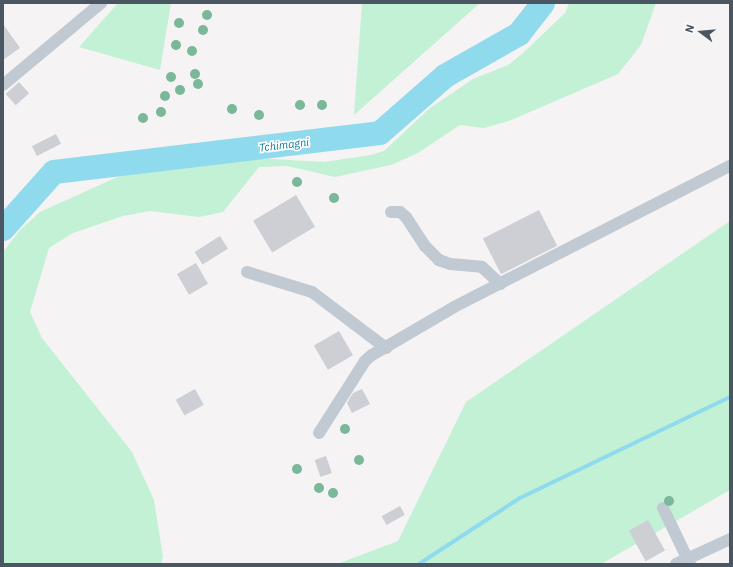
<!DOCTYPE html>
<html>
<head>
<meta charset="utf-8">
<style>
	body { margin:0 }
	#map { position:relative; width:733px; height:567px; overflow:hidden; background:#f5f3f3; font-family:"IBM Plex Sans",sans-serif }
	div>[style] { position:absolute }
	.green>* { inset:0; background:#c3f1d5 }
	.stream>* { height:4px; margin:-2px; padding:0 2px; transform-origin:2px; border-radius:2px; background:#90daee }
	.river>* { height:24px; margin:-12px; padding:0 12px; transform-origin:12px; border-radius:12px; background:#90daee }
	.building>* { inset:0; background:#cdcfd5; transform-origin:0 0 }
	.minor>* { height:12px; margin:-6px; padding:0 6px; transform-origin:6px; border-radius:6px; background:#c1cad2 }
	.trees>* { width:10px; height:10px; margin:-5px; border-radius:50%; background:#7bb799 }
	span { translate:-50% -50%; white-space:nowrap; text-align:center; line-height:1.15; -webkit-text-stroke:3.5px #fff; paint-order:stroke }
	.water-label { font-size:11px; color:#0c7c9b; font-style:italic }
	.frame { position:absolute; inset:0; border:4px solid #4a5661; pointer-events:none }
	.north { position:absolute; left:681px; top:12px; width:40px; height:40px; -webkit-text-stroke:3px #fff; paint-order:stroke; rotate:286deg; font-size:11px; font-weight:700; line-height:16px; text-align:center; color:#4a5661 }
	.north::after { content:''; display:block; margin:auto; width:14px; height:18px; background:#4a5661; clip-path:polygon(50% 0,100% 100%,50% 72%,0 100%) }
</style>
</head>
<body>
<div id="map">
	<div class="green">
		<i style="clip-path:polygon(118px 3px,171px 3px,160px 70px,79px 47px)"></i>
		<i style="clip-path:polygon(362px 3px,480px 3px,354px 115px)"></i>
		<i style="clip-path:polygon(569px 3px,656px 3px,641px 45px,618px 74px,509px 121px,484px 128px,460px 125px,418px 153px,391px 165px,335px 177px,287px 166px,259px 167px,223px 212px,199px 217px,150px 211px,123px 216px,73px 233px,49px 248px,30px 312px,42px 338px,132px 452px,154px 500px,163px 557px,161px 564px,3px 564px,3px 252px,20px 230px,40px 212px,122px 175px,239px 157px,324px 162px,371px 155px,384px 151px,430px 108px,473px 79px,508px 65px,523px 53px,565px 13px)"></i>
		<i style="clip-path:polygon(730px 221px,730px 490px,601px 564px,337px 564px,398px 541px,466px 402px)"></i>
	</div>
	<div class="stream">
		<i style="left:419px;top:564px;width:121px;rotate:-33.2deg"></i>
		<i style="left:520px;top:498px;width:233px;rotate:-25.7deg"></i>
	</div>
	<div class="river">
		<i style="left:3px;top:229px;width:76px;rotate:-48.2deg"></i>
		<i style="left:54px;top:172px;width:328px;rotate:-6.8deg"></i>
		<i style="left:380px;top:133px;width:86px;rotate:-41.2deg"></i>
		<i style="left:445px;top:76px;width:85px;rotate:-29.6deg"></i>
		<i style="left:519px;top:34px;width:39px;rotate:-52deg"></i>
	</div>
	<div class="building">
		<i style="clip-path:polygon(3px 24px,20px 48px,3px 60px)"></i>
		<i style="left:19px;top:82px;width:15px;height:18px;rotate:48deg"></i>
		<i style="left:56px;top:134px;width:11px;height:27px;rotate:63deg"></i>
		<i style="left:296px;top:195px;width:37px;height:50px;rotate:59deg"></i>
		<i style="left:539px;top:210px;width:40px;height:63px;rotate:63deg"></i>
		<i style="left:220px;top:236px;width:15px;height:30px;rotate:58deg"></i>
		<i style="left:196px;top:263px;width:24px;height:22px;rotate:60deg"></i>
		<i style="left:339px;top:331px;width:28px;height:29px;rotate:60deg"></i>
		<i style="left:195px;top:389px;width:18px;height:22px;rotate:61deg"></i>
		<i style="clip-path:polygon(362px 389px,370px 404px,352px 413px,347px 403px,353px 393px)"></i>
		<i style="left:326px;top:456px;width:18px;height:12px;rotate:71deg"></i>
		<i style="left:400px;top:506px;width:10px;height:21px;rotate:61deg"></i>
		<i style="left:648px;top:520px;width:35px;height:22px;rotate:61deg"></i>
	</div>
	<div class="minor">
		<i style="left:3px;top:85px;width:128px;rotate:-39.9deg"></i>
		<i style="left:391px;top:212px;width:9px"></i>
		<i style="left:400px;top:212px;width:8px;rotate:40deg"></i>
		<i style="left:406px;top:217px;width:35px;rotate:57deg"></i>
		<i style="left:425px;top:246px;width:20px;rotate:45deg"></i>
		<i style="left:439px;top:260px;width:12px;rotate:20deg"></i>
		<i style="left:450px;top:264px;width:32px;rotate:5deg"></i>
		<i style="left:482px;top:267px;width:25px;rotate:43deg"></i>
		<i style="left:247px;top:272px;width:68px;rotate:17.1deg"></i>
		<i style="left:312px;top:292px;width:93px;rotate:37.1deg"></i>
		<i style="left:319px;top:433px;width:85px;rotate:-57.4deg"></i>
		<i style="left:365px;top:361px;width:9px;rotate:-41deg"></i>
		<i style="left:372px;top:355px;width:95px;rotate:-30.3deg"></i>
		<i style="left:454px;top:307px;width:310px;rotate:-27.1deg"></i>
		<i style="left:663px;top:508px;width:62px;rotate:64.3deg"></i>
		<i style="left:676px;top:564px;width:60px;rotate:-24.8deg"></i>
	</div>
	<div class="trees">
		<i style="left:207px;top:15px"></i>
		<i style="left:179px;top:23px"></i>
		<i style="left:203px;top:30px"></i>
		<i style="left:176px;top:45px"></i>
		<i style="left:192px;top:51px"></i>
		<i style="left:195px;top:74px"></i>
		<i style="left:171px;top:77px"></i>
		<i style="left:198px;top:84px"></i>
		<i style="left:180px;top:90px"></i>
		<i style="left:165px;top:96px"></i>
		<i style="left:300px;top:105px"></i>
		<i style="left:322px;top:105px"></i>
		<i style="left:232px;top:109px"></i>
		<i style="left:161px;top:112px"></i>
		<i style="left:259px;top:115px"></i>
		<i style="left:143px;top:118px"></i>
		<i style="left:297px;top:182px"></i>
		<i style="left:334px;top:198px"></i>
		<i style="left:345px;top:429px"></i>
		<i style="left:359px;top:460px"></i>
		<i style="left:297px;top:469px"></i>
		<i style="left:319px;top:488px"></i>
		<i style="left:333px;top:493px"></i>
		<i style="left:669px;top:501px"></i>
	</div>
	<div class="water-label">
		<span style="left:284px;top:145px;rotate:-7deg">Tchimagni</span>
	</div>
	<div class="frame"></div>
	<div class="north">N</div>
</div>
</body>
</html>
